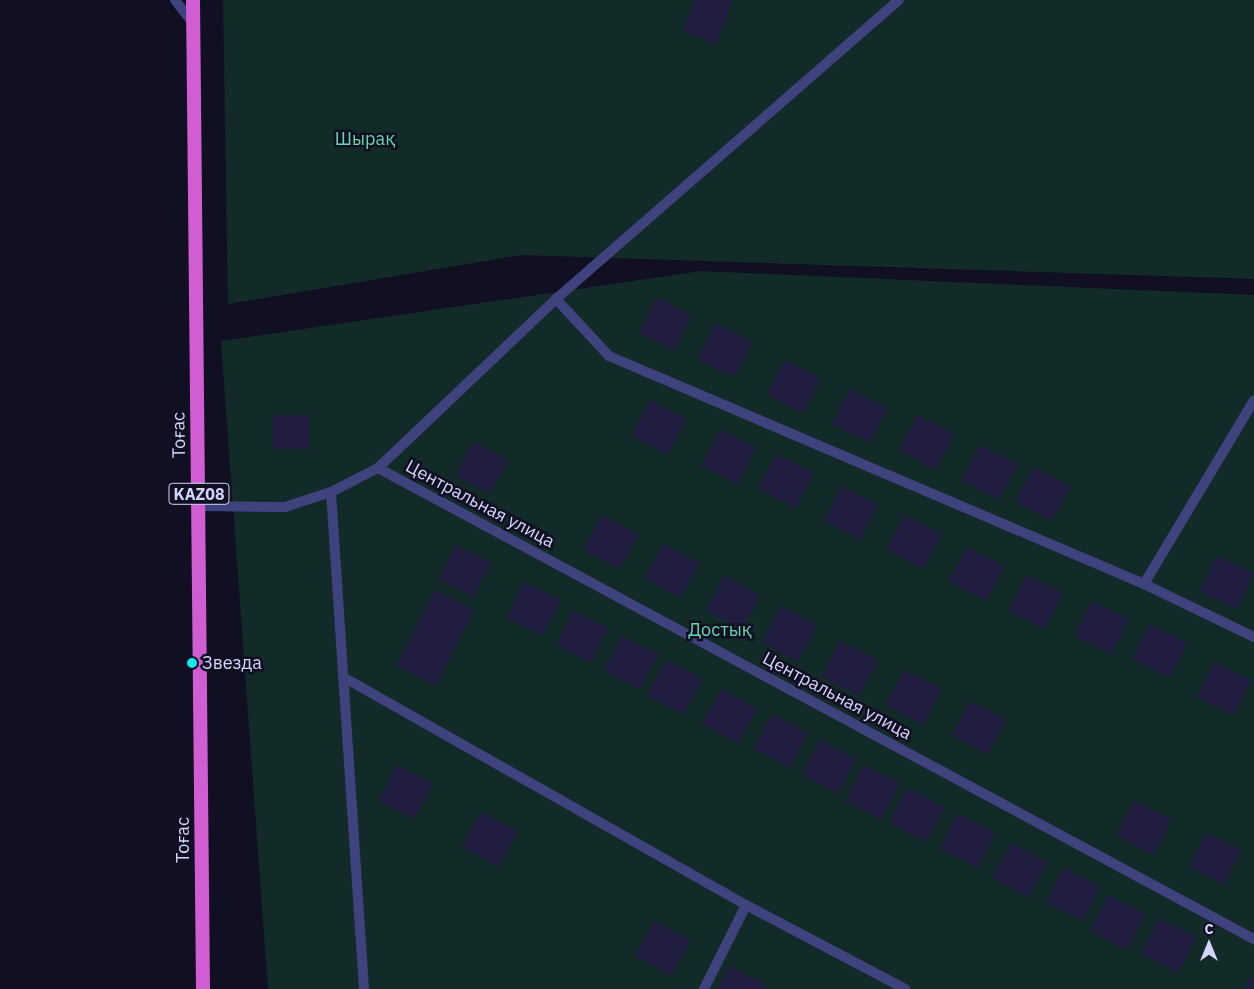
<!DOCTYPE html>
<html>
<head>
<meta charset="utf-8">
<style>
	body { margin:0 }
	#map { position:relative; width:1254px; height:989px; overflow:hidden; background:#110f22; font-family:"IBM Plex Sans",sans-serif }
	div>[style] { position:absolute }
	.green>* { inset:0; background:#132b28 }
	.building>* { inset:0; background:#211d41; transform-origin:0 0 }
	.minor>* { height:10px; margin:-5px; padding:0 5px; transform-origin:5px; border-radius:5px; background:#3e427d }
	.trunk>* { height:14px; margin:-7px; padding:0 7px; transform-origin:7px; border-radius:7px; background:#d05ed2 }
	.dots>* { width:14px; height:14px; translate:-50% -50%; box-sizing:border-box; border:2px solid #110f22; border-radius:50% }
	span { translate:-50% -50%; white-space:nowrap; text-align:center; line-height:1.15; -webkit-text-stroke:5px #110f22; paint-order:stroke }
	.shield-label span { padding:1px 4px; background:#110f22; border:1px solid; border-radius:4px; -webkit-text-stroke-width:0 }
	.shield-label { font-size:16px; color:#d4d4fc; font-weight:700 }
	.park-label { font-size:18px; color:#65d6af }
	.street-label { font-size:18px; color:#d4d4fc }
	.poi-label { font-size:18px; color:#d4d4fc }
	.left { translate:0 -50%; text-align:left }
	.north { position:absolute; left:1184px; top:919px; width:50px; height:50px; -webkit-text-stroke:4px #110f22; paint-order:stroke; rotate:0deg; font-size:14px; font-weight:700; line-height:20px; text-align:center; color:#d4d4fc }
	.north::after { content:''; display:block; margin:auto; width:18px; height:22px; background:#d4d4fc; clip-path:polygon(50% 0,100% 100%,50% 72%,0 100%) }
</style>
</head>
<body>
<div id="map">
	<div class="green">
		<i style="clip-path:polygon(223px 0,1254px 0,1254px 279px,521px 255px,228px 304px)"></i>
		<i style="clip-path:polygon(701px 271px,1254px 295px,1254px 989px,268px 989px,221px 341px)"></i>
	</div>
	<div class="building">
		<i style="clip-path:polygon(695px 0,733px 0,716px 44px,683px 31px)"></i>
		<i style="left:657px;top:298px;width:39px;height:39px;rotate:27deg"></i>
		<i style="left:715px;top:324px;width:41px;height:39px;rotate:26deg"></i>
		<i style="left:785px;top:360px;width:40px;height:39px;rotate:27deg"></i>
		<i style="left:850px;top:389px;width:42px;height:39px;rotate:27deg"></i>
		<i style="left:650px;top:400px;width:41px;height:40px;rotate:28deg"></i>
		<i style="left:273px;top:415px;width:37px;height:34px"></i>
		<i style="left:918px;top:415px;width:41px;height:40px;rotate:28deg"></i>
		<i style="left:720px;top:430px;width:40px;height:40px;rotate:27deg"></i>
		<i style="left:473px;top:442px;width:39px;height:38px;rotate:27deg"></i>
		<i style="left:980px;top:445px;width:42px;height:40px;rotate:27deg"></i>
		<i style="left:776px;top:454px;width:42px;height:39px;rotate:27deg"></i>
		<i style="left:1034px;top:467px;width:41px;height:39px;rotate:28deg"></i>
		<i style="left:842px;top:486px;width:41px;height:39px;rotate:28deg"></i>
		<i style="left:602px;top:515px;width:41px;height:39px;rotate:28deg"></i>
		<i style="left:904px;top:515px;width:42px;height:39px;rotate:27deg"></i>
		<i style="left:663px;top:544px;width:41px;height:39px;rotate:28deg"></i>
		<i style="left:456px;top:545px;width:39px;height:38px;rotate:27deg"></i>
		<i style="left:967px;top:547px;width:42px;height:39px;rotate:27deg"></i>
		<i style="left:1217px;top:556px;width:41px;height:39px;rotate:26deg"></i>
		<i style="left:1027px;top:575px;width:40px;height:40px;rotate:27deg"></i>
		<i style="left:724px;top:576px;width:41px;height:39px;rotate:28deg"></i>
		<i style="left:525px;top:582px;width:40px;height:40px;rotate:27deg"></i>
		<i style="left:435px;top:590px;width:44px;height:85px;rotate:27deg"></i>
		<i style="left:1092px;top:601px;width:41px;height:39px;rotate:26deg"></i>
		<i style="left:781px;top:606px;width:41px;height:41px;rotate:28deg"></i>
		<i style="left:573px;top:611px;width:39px;height:38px;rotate:26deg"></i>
		<i style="left:1150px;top:624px;width:42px;height:39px;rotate:27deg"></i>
		<i style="left:622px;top:636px;width:40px;height:39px;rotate:27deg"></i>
		<i style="left:840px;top:641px;width:42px;height:40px;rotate:27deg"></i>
		<i style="left:666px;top:660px;width:41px;height:40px;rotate:28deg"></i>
		<i style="left:1214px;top:662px;width:41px;height:39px;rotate:26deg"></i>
		<i style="left:904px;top:670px;width:42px;height:40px;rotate:27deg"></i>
		<i style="left:721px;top:689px;width:41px;height:40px;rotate:28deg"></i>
		<i style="left:970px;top:701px;width:40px;height:39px;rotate:27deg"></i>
		<i style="left:772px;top:714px;width:41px;height:39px;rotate:28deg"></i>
		<i style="left:820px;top:740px;width:41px;height:39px;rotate:28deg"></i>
		<i style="left:397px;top:765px;width:40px;height:40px;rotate:27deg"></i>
		<i style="left:864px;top:765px;width:40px;height:40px;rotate:27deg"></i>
		<i style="left:907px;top:788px;width:42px;height:39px;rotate:27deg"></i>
		<i style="left:1134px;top:801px;width:42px;height:39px;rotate:27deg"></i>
		<i style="left:481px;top:812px;width:41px;height:40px;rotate:28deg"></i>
		<i style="left:958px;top:814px;width:42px;height:39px;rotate:27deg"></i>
		<i style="left:1206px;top:833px;width:39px;height:38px;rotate:26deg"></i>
		<i style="left:1011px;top:843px;width:41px;height:40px;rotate:28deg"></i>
		<i style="left:1063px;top:868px;width:41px;height:39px;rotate:26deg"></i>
		<i style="left:1108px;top:895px;width:42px;height:40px;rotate:27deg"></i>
		<i style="left:1159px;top:918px;width:42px;height:40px;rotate:27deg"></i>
		<i style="left:654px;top:921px;width:41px;height:40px;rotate:28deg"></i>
		<i style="clip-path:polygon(730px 966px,766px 985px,764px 989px,718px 989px)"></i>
		<i style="clip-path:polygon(1252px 974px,1254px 989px,1244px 989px)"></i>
	</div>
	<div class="minor">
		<i style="left:175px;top:0;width:29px;rotate:52deg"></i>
		<i style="left:556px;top:299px;width:78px;rotate:47.1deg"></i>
		<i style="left:609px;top:356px;width:582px;rotate:23.08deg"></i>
		<i style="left:1144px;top:584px;width:122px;rotate:25.7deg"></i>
		<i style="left:378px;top:468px;width:995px;rotate:28.27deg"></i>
		<i style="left:331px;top:492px;width:498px;rotate:86.2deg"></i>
		<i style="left:199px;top:506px;width:86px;rotate:0.7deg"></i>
		<i style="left:285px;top:507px;width:48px;rotate:-18.1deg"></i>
		<i style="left:331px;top:492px;width:53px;rotate:-27.1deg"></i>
		<i style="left:378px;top:468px;width:245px;rotate:-43.5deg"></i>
		<i style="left:556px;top:299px;width:455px;rotate:-41.1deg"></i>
		<i style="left:1144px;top:584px;width:214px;rotate:-59.1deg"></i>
		<i style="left:343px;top:677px;width:463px;rotate:29.5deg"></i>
		<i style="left:746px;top:905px;width:180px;rotate:27.8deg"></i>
		<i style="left:704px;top:989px;width:94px;rotate:-63.4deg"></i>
	</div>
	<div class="trunk">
		<i style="left:193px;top:0;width:989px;rotate:89.42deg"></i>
	</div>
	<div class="dots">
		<i style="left:192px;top:663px;background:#12e9e9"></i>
	</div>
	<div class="shield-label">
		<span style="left:199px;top:494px">KAZ08</span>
	</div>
	<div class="park-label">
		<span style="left:365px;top:139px">Шырақ</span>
		<span style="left:720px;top:630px">Достық</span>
	</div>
	<div class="street-label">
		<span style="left:179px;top:435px;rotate:-91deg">Тоғас</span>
		<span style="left:480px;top:504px;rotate:28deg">Центральная улица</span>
		<span style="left:837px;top:696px;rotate:28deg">Центральная улица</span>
		<span style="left:183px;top:840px;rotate:-90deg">Тоғас</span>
	</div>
	<div class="poi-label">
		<span class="left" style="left:202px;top:663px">Звезда</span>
	</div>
	<div class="north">С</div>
</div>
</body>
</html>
